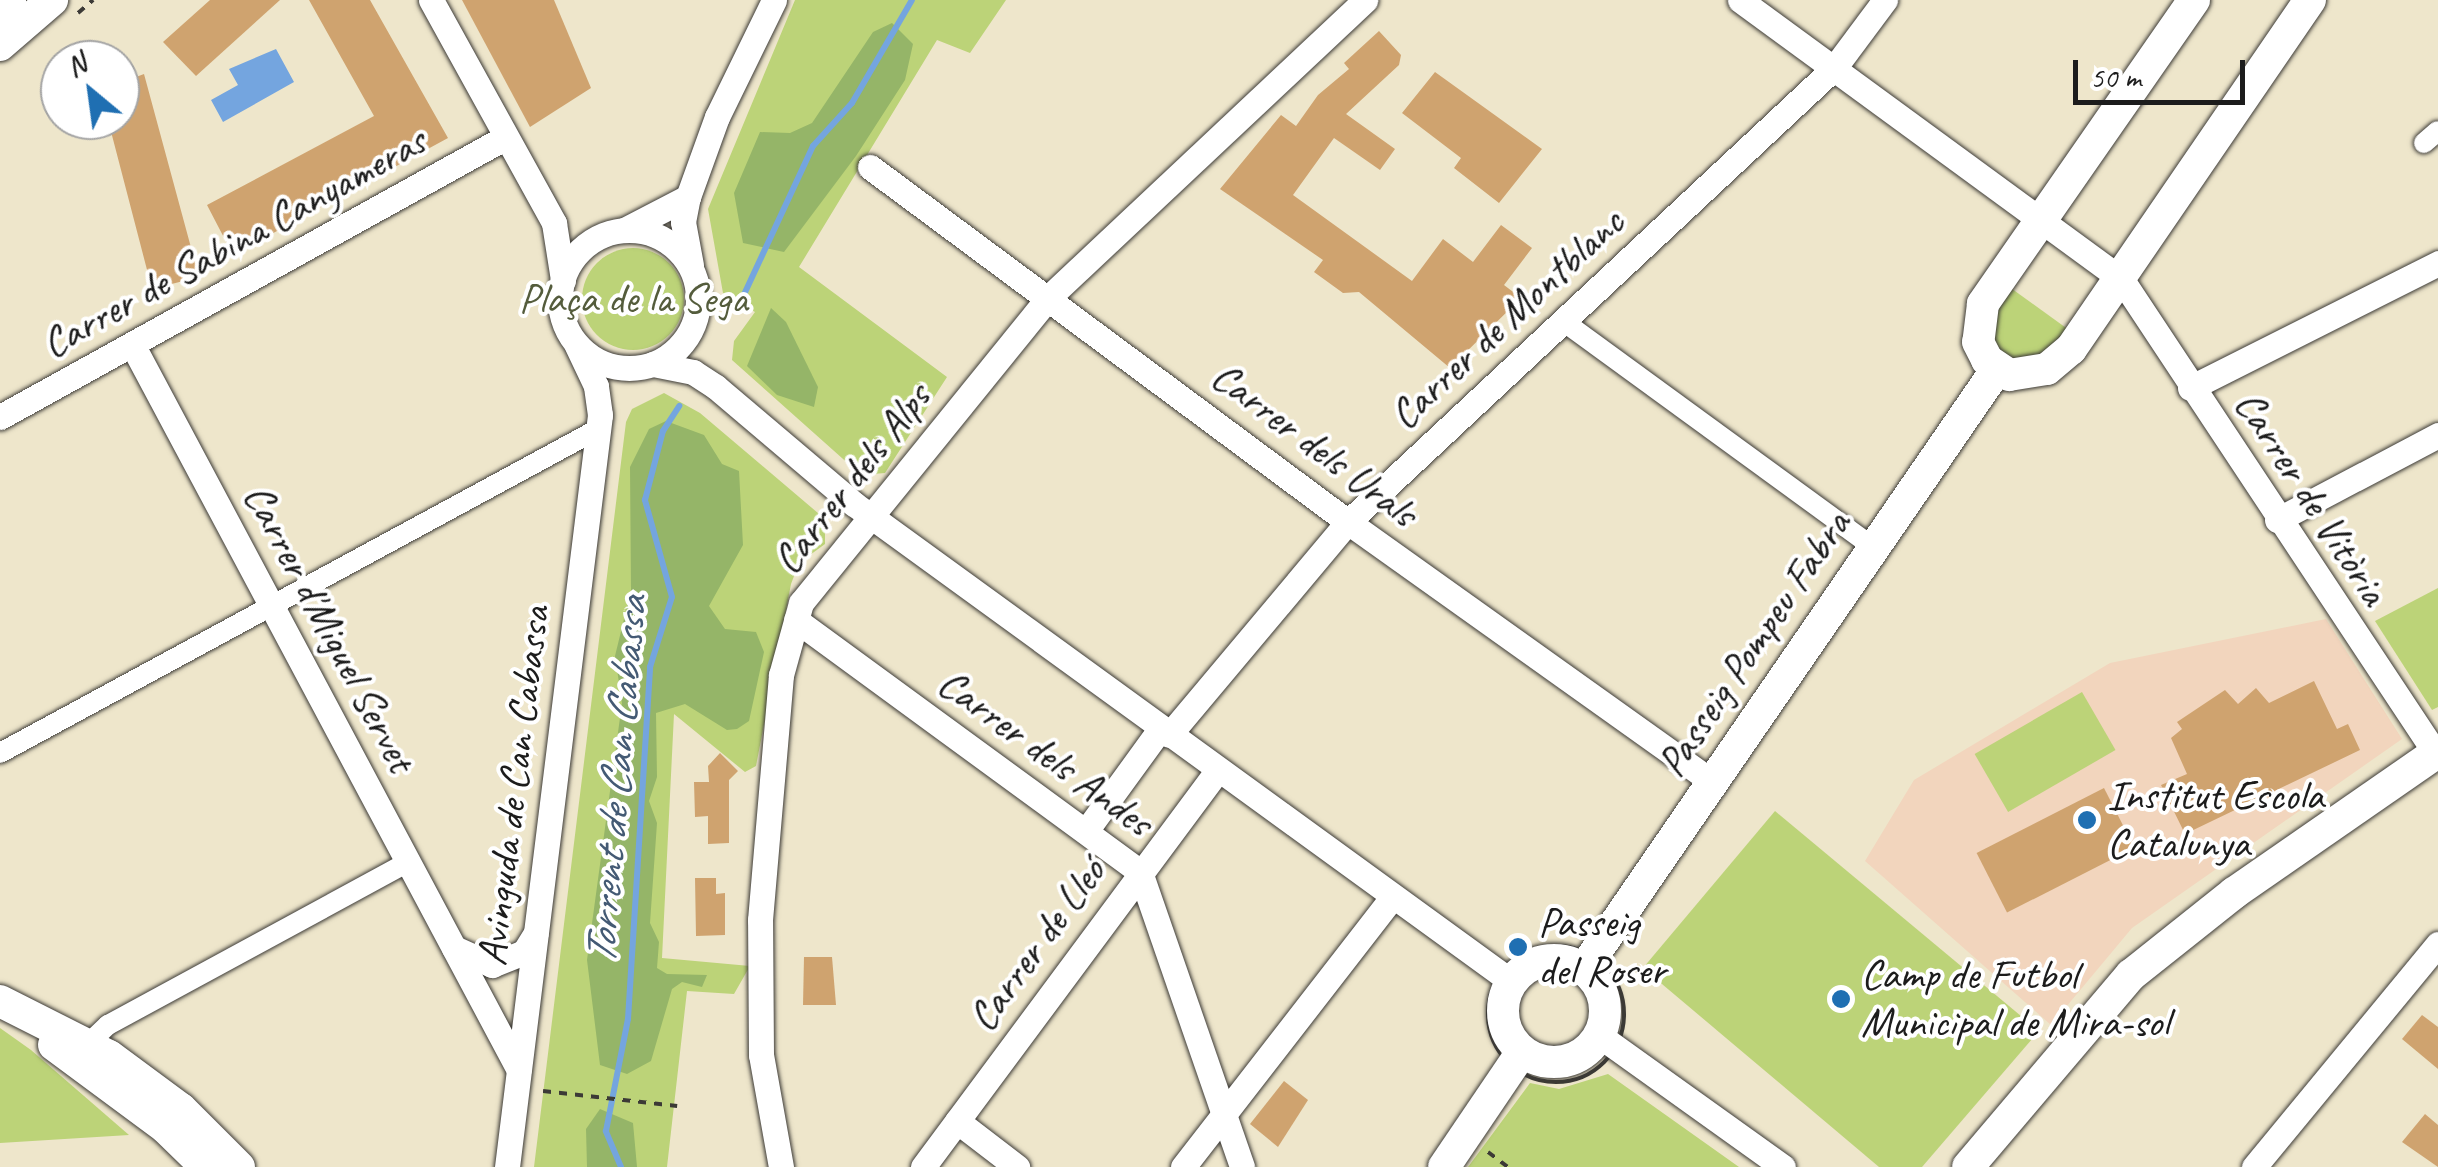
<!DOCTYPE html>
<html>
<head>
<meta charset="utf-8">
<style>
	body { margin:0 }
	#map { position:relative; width:2438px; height:1167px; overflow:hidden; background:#eee6cb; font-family:Caveat,sans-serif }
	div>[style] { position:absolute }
	.built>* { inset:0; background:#f2d5bd }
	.green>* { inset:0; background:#bcd378; transform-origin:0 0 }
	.round { border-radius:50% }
	.forest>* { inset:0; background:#95b568 }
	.water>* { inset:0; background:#74a5df }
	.stream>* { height:6px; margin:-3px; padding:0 3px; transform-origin:3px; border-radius:3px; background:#74a5df }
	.building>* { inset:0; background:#cfa36f; transform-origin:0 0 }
	.path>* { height:4px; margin-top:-2px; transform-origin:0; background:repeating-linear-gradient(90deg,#3c3a36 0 8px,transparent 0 16px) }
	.path>.ring { margin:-2px; padding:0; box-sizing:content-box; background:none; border:4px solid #3c3a36; border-radius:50% }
	.roads { filter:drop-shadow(0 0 2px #3c3a36) drop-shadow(0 0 2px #3c3a36) }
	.pedestrian>* { height:20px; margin:-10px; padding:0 10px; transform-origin:10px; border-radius:10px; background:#fff }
	.minor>* { height:25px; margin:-12.5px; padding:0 12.5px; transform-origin:12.5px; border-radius:12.5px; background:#fff }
	.minor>.ring { margin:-12.5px; padding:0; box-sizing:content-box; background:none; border:25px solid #fff; border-radius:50% }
	.tertiary>* { height:32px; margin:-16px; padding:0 16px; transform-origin:16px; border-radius:16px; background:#fff }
	.tertiary>.ring { margin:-16px; padding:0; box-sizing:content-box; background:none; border:32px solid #fff; border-radius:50% }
	.dots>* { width:28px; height:28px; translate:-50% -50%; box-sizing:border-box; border:5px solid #fff; border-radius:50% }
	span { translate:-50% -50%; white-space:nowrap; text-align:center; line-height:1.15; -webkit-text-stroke:8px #fff; paint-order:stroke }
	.street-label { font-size:42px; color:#1c1c1c }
	.park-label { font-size:42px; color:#545c3c }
	.poi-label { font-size:42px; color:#1c1c1c }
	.left { translate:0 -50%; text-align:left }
	.water-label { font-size:45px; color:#445a74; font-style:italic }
	.north { position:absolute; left:40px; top:40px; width:100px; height:100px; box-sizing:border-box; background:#fff; border:2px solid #a4a4a4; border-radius:50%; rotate:331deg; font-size:28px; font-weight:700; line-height:40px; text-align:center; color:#1c1c1c }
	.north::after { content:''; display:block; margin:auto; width:35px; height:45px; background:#1f6fb2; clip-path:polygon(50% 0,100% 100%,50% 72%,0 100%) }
	.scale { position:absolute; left:2073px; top:60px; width:172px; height:45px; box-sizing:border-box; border:5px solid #1c1c1c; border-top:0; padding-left:12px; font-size:30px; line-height:35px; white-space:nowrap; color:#1c1c1c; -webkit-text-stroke:8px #fff; paint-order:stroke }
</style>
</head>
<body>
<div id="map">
	<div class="built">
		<i style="clip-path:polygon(2326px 619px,2402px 739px,2132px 928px,2051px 1025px,1865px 861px,1914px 780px,2110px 663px)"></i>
	</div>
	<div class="green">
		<i style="clip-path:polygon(795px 0,1006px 0,970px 53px,937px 40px,799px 267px,947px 377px,885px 473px,861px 475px,732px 360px,734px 341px,755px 312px,723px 293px,708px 209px)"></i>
		<i class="round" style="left:582px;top:248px;width:102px;height:102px"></i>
		<i style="clip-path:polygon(2008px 286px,2069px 330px,2029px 365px,1996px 351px,1989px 320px)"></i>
		<i style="clip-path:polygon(664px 393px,700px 413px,825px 519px,825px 544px,799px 563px,791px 584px,756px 766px,745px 772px,674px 714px,662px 958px,750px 966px,734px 994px,687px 991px,667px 1167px,534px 1167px,626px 422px,632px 409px)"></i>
		<i style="clip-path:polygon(2438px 588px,2438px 707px,2432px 710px,2375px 621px)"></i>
		<i style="left:2082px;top:692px;width:67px;height:124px;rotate:60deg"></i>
		<i style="clip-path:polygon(1775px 811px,2039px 1031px,1922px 1167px,1879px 1167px,1643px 968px)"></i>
		<i style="clip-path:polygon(0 1028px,31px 1050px,129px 1135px,0 1143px)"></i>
		<i style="clip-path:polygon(1608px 1074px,1739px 1167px,1468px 1167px,1530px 1083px,1559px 1089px)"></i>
	</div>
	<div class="forest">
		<i style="clip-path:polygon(892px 23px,913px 44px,905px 80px,856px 156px,784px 252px,743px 243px,734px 193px,760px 132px,790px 133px,812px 123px,873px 32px)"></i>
		<i style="clip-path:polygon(771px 308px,786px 322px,818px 387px,814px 407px,777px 395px,747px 366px)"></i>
		<i style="clip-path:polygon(666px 421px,704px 435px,722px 464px,739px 471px,743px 545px,709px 606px,725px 629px,756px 632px,764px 652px,749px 721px,737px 729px,727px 730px,685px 704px,656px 713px,657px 777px,649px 801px,657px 823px,650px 923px,659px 942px,657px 968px,667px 974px,707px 975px,702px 987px,682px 982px,672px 989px,651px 1061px,627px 1074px,600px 1065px,587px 960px,622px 703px,615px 656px,631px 590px,630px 467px,649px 429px)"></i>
		<i style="clip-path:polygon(600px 1109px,633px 1123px,637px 1167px,587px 1167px,586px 1129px)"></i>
	</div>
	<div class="water">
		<i style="clip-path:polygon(276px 49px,294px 82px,223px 122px,211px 100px,238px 85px,229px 69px)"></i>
	</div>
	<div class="stream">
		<i style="left:741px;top:301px;width:171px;rotate:-65.1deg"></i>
		<i style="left:813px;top:146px;width:58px;rotate:-47.8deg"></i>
		<i style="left:852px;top:103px;width:119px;rotate:-59.8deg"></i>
		<i style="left:621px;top:1167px;width:39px;rotate:-113deg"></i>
		<i style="left:606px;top:1131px;width:114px;rotate:-78.9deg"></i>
		<i style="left:628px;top:1019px;width:353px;rotate:-86.4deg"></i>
		<i style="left:650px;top:667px;width:73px;rotate:-72.6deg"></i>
		<i style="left:672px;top:597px;width:101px;rotate:-105.6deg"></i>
		<i style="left:645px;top:500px;width:71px;rotate:-75.4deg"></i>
		<i style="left:663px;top:431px;width:30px;rotate:-57deg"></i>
	</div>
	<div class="building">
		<i style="clip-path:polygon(210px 0,280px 0,196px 76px,163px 42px)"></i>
		<i style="clip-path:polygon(309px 0,370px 0,448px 138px,233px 255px,207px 205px,374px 116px)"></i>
		<i style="clip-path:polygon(462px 0,554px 0,591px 88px,530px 127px)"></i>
		<i style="clip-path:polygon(1379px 31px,1401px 55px,1399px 65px,1346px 114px,1395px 149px,1380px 170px,1334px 138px,1293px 195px,1412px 281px,1443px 239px,1473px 262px,1501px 225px,1532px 248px,1504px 285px,1521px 298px,1450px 368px,1359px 292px,1343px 293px,1314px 272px,1323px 260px,1220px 189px,1281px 115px,1296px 126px,1318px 95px,1349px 69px,1344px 63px)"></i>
		<i style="clip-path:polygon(1435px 72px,1542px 149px,1499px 203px,1454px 168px,1461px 158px,1402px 113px)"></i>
		<i style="clip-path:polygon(144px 74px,199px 277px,152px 289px,108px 120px,120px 120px,120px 83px)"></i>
		<i style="clip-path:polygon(2314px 681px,2337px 729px,2348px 724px,2360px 750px,2185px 834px,2161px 785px,2187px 774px,2171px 738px,2182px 729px,2177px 722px,2225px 690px,2238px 704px,2256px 688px,2269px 703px)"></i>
		<i style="clip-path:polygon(720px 753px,738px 771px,729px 780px,729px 843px,708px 844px,708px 816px,695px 817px,694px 782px,709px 782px,708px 766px)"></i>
		<i style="left:2104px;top:788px;width:67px;height:143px;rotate:63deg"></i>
		<i style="clip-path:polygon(695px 878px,716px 878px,716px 894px,725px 893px,725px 935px,696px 936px)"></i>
		<i style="clip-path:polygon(804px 957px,832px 957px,836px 1005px,803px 1005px)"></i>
		<i style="clip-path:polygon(2422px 1015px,2438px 1027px,2438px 1069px,2402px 1039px)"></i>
		<i style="clip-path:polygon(1284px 1081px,1308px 1100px,1278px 1147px,1250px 1124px)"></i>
		<i style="clip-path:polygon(2425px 1114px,2438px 1125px,2438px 1167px,2402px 1142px)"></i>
	</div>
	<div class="path">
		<i style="left:78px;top:13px;width:20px;rotate:-41deg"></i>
		<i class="ring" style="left:1488px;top:946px;width:132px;height:132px"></i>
		<i style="left:543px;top:1091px;width:135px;rotate:6.4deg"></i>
		<i style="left:1488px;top:1152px;width:25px;rotate:37deg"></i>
	</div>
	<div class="roads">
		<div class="pedestrian">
			<i style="left:2424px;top:143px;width:18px;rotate:-41deg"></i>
			<i style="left:1563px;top:321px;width:382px;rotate:36.1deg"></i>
			<i style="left:0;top:753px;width:680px;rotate:-28.45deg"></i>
			<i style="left:87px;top:1045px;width:29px;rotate:-44deg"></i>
			<i style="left:108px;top:1025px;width:341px;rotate:-28.5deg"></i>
		</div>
		<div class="minor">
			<i style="left:431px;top:0;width:255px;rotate:61.1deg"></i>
			<i style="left:554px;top:223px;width:58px;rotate:81deg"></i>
			<i style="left:1740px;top:0;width:474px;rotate:36.2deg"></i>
			<i style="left:2122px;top:280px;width:572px;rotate:56.48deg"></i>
			<i style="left:870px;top:167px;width:595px;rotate:36.6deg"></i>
			<i style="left:1348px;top:522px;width:448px;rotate:35.5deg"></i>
			<i style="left:626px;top:229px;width:70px;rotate:-27.3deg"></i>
			<i class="ring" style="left:560px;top:230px;width:113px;height:113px"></i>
			<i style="left:691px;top:265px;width:44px;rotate:-100.5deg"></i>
			<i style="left:683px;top:222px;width:25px;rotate:-79deg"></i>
			<i style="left:688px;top:197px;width:85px;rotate:-70.1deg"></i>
			<i style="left:717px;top:117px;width:130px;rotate:-64deg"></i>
			<i style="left:133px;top:346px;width:820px;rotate:61.94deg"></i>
			<i style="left:653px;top:364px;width:41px;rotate:11.3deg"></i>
			<i style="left:693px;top:372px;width:27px;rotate:33deg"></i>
			<i style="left:716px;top:387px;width:181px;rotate:40.3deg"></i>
			<i style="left:854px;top:504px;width:813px;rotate:36deg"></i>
			<i style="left:2190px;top:388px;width:278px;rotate:-26.7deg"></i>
			<i style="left:0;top:417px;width:578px;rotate:-28.96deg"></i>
			<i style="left:2277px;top:520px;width:182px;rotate:-27.8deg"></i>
			<i style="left:796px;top:620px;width:426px;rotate:36.2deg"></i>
			<i style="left:1140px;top:872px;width:312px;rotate:70.9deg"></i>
			<i style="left:1169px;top:735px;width:278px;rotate:-50deg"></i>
			<i style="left:1348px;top:522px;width:666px;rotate:-43.05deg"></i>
			<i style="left:1835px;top:67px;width:84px;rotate:-53.3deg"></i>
			<i style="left:1086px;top:831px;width:126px;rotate:-54deg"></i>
			<i style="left:454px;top:948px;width:42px;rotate:24.1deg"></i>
			<i style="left:492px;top:965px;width:35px;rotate:-22deg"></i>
			<i style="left:524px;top:952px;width:22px;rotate:-58deg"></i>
			<i style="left:1600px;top:1036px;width:225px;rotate:35.6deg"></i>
			<i style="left:957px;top:1121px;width:76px;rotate:37.5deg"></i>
			<i style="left:507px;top:1167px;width:758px;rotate:-82.95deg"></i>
			<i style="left:600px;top:415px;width:29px;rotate:-98deg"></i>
			<i style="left:596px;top:386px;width:44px;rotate:-115.4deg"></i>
			<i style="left:781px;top:1167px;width:114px;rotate:-100.1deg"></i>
			<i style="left:761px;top:1055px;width:135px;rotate:-90.4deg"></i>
			<i style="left:760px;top:920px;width:246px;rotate:-85.1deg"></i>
			<i style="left:781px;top:675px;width:75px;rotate:-74.5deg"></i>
			<i style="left:801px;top:603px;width:394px;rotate:-51deg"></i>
			<i style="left:1049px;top:297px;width:434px;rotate:-43.2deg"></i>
			<i style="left:923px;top:1167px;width:493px;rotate:-53.4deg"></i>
			<i style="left:1183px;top:1167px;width:339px;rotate:-52.2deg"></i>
			<i style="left:2254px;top:1167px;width:289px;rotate:-50.5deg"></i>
		</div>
		<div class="tertiary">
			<i style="left:2194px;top:0;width:370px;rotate:124.8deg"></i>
			<i style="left:1983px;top:304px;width:38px;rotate:97deg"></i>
			<i style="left:1978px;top:342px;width:20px;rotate:63deg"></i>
			<i style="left:1987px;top:360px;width:27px;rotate:34deg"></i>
			<i style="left:2009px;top:375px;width:38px;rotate:-9deg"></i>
			<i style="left:2047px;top:369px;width:31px;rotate:-40deg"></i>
			<i style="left:2071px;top:349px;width:423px;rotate:-55.6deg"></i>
			<i style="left:0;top:8px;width:13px;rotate:-39deg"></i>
			<i style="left:0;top:45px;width:69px;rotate:-40.9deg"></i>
			<i class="ring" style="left:1503px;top:960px;width:70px;height:70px"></i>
			<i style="left:1584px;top:969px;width:728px;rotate:-55.46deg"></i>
			<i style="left:0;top:1001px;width:122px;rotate:26.8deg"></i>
			<i style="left:109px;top:1056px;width:89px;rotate:36.4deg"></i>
			<i style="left:181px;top:1109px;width:82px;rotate:45deg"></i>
			<i style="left:54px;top:1045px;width:139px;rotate:36.5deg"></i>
			<i style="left:166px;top:1128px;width:56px;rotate:44.3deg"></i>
			<i style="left:1444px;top:1167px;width:139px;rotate:-55.9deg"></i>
			<i style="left:1968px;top:1167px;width:252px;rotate:-49.7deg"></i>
			<i style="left:2131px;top:975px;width:132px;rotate:-38.5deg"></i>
			<i style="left:2234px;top:893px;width:248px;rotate:-34.7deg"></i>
		</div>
	</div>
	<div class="dots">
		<i style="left:2087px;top:820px;background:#1f6fb2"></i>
		<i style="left:1518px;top:947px;background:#1f6fb2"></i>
		<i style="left:1841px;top:999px;background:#1f6fb2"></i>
	</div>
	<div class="street-label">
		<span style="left:234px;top:243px;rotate:-29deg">Carrer de Sabina Canyameras</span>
		<span style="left:1507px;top:319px;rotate:-43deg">Carrer de Montblanc</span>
		<span style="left:1314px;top:445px;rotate:37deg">Carrer dels Urals</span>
		<span style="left:852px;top:479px;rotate:-52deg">Carrer dels Alps</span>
		<span style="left:2311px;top:498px;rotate:57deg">Carrer de Vitòria</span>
		<span style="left:329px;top:628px;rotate:62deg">Carrer d'Miguel Servet</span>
		<span style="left:1754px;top:644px;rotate:-56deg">Passeig Pompeu Fabra</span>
		<span style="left:1045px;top:753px;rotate:36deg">Carrer dels Andes</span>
		<span style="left:514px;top:786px;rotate:-83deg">Avinguda de Can Cabassa</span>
		<span style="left:1037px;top:945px;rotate:-54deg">Carrer de Lleó</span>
	</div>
	<div class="park-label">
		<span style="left:633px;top:299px">Plaça de la Sega</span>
	</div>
	<div class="poi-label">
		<span class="left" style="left:2107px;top:820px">Institut Escola<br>Catalunya</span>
		<span class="left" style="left:1538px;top:947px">Passeig<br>del Roser</span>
		<span class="left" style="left:1861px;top:999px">Camp de Futbol<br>Municipal de Mira-sol</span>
	</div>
	<div class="water-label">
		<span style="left:616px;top:781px;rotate:-85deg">Torrent de Can Cabassa</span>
	</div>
	<div class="north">N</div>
	<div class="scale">50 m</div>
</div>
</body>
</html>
